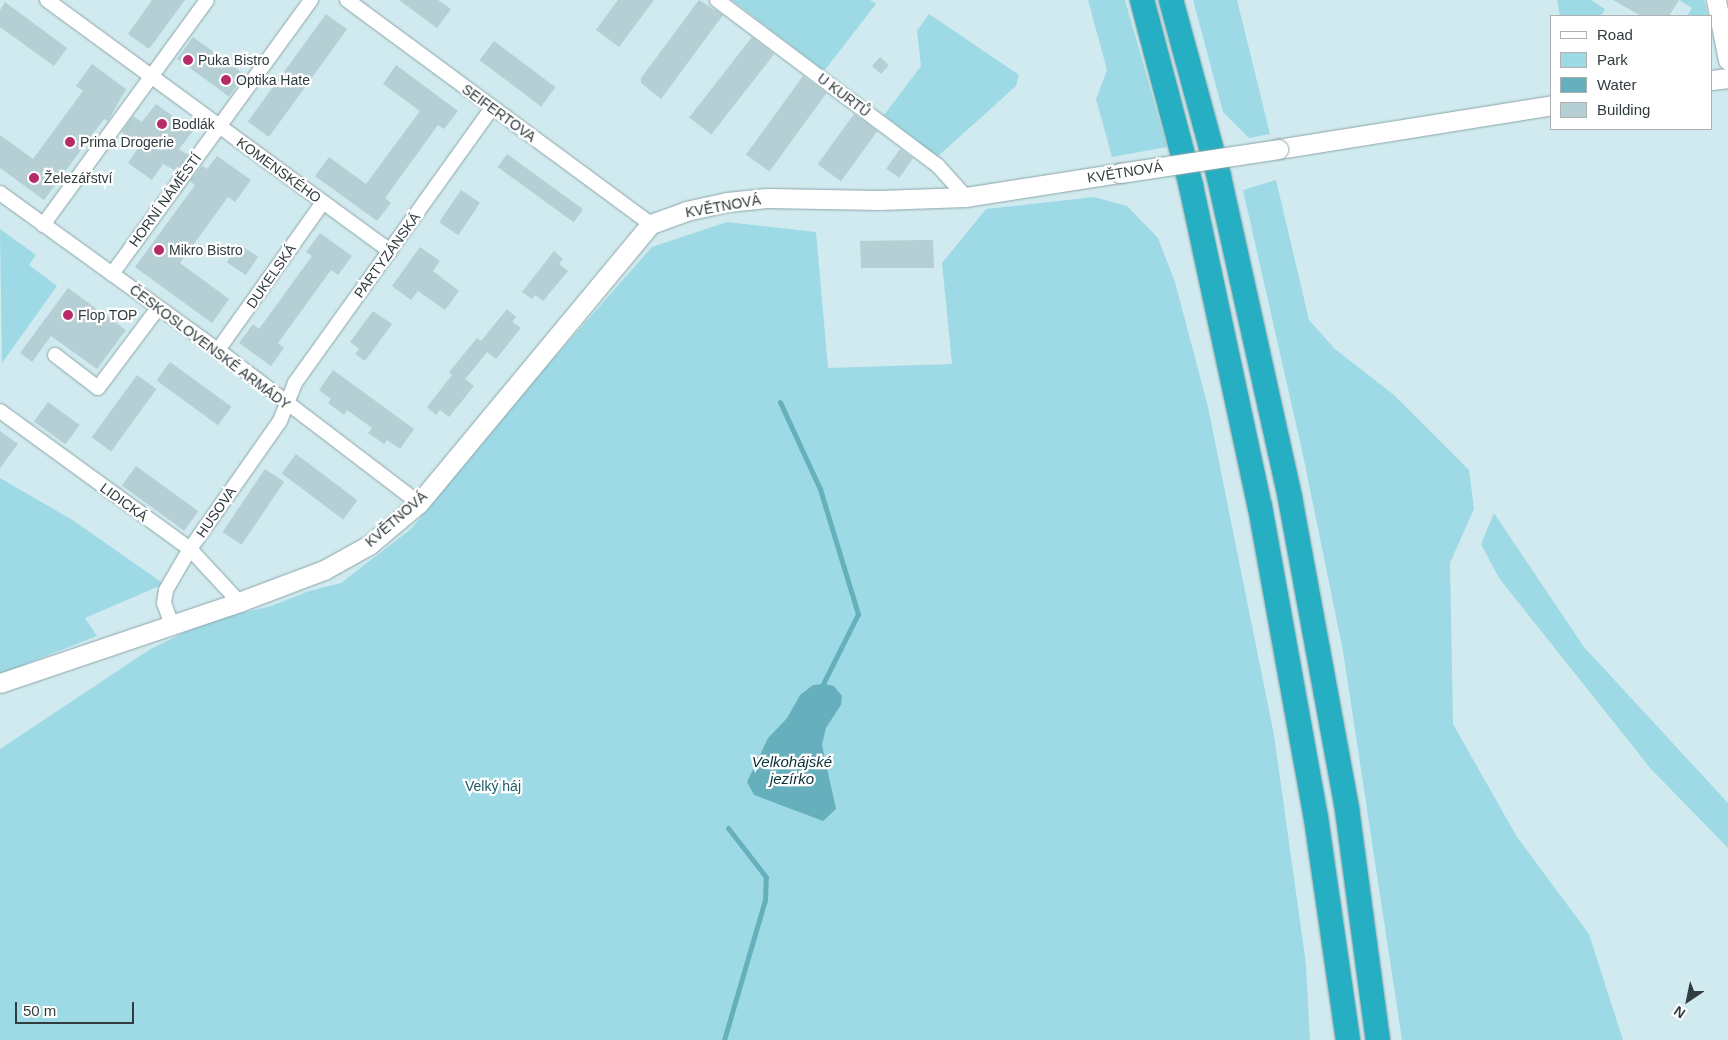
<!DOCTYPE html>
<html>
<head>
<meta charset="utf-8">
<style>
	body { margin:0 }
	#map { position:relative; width:1728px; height:1040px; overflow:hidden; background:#d0eaef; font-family:Arial,sans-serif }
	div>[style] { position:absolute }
	.green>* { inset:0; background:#9edae5 }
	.water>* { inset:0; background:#66b0bd }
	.stream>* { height:5px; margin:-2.5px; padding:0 2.5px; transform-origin:2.5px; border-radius:2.5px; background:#66b0bd }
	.building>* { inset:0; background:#b5cfd4; transform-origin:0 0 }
	.roads { filter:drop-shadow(0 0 1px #8ba5a9) drop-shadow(0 0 1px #8ba5a9) }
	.street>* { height:14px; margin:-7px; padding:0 7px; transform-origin:7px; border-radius:7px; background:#fff }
	.secondary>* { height:19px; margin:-9.5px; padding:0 9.5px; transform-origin:9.5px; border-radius:9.5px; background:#fff }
	.highway>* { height:24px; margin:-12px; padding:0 12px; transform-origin:12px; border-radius:12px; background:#26aec2 }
	.bridges { filter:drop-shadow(0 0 1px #8ba5a9) drop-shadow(0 0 1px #8ba5a9) }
	.secondary-bridge>* { height:19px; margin:-9.5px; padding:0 9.5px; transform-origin:9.5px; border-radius:9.5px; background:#fff }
	.dots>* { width:14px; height:14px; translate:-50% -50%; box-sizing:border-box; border:2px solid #fff; border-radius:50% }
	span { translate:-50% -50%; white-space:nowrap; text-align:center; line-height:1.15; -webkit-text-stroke:4.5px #fff; paint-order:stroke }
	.poi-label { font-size:14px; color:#313c3e }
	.left { translate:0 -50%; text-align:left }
	.street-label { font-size:14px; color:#313c3e }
	.park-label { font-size:14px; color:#1c5a64 }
	.water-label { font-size:15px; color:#0a3036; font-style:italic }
	.legend { position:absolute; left:1550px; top:15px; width:162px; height:115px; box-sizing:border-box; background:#fff; border:1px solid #adb1b2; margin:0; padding:6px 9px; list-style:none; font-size:15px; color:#313c3e }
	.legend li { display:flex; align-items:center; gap:10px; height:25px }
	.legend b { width:25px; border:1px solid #adb1b2 }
	.north { position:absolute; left:1663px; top:975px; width:50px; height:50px; -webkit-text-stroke:4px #fff; paint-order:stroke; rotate:214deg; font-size:14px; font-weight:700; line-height:20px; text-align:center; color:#313c3e }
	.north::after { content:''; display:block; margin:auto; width:18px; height:22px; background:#313c3e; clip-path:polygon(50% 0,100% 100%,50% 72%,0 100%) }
	.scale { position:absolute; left:15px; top:1002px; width:119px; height:22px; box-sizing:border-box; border:2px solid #313c3e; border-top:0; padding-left:6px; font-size:15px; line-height:18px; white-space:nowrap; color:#313c3e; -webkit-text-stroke:4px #fff; paint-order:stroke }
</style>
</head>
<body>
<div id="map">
	<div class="green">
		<i style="clip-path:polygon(732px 0,870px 0,876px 4px,824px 71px)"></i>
		<i style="clip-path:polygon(1088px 0,1125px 0,1167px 147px,1112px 157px,1096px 99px,1107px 70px)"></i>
		<i style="clip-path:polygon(1193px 0,1237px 0,1270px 134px,1249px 138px,1223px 112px)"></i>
		<i style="clip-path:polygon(1557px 0,1591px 0,1605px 9px,1601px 16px,1560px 16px)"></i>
		<i style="clip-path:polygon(1679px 0,1704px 0,1708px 16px,1687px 16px,1692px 8px)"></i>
		<i style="clip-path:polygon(929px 14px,1019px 75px,1016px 86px,937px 157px,884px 115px,921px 66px,917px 31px)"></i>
		<i style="clip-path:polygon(1276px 180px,1309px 320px,1335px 349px,1394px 395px,1469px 470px,1474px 509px,1450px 563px,1453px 724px,1517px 837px,1589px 934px,1623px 1040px,1402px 1040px,1343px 651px,1303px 455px,1243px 190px)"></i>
		<i style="clip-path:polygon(evenodd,1094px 197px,1127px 206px,1158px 238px,1175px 282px,1208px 407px,1274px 735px,1306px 964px,1310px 1040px,0 1040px,0 749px,149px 650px,207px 621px,271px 606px,309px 591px,341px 583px,411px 529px,546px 367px,652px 247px,727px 222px,816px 232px,828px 368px,952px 364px,942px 263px,986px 209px,1094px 197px,800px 695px,841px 705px,826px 728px,822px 745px,768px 738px,787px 718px,800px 695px)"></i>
		<i style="clip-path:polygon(0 229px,36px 255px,29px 265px,57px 286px,2px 363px)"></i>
		<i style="clip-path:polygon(0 478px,74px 521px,164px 584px,85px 618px,97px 636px,0 674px)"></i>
		<i style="clip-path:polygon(1494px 513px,1584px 647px,1728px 803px,1728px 848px,1651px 769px,1499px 578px,1481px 544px)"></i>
	</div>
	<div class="water">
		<i style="clip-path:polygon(825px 684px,834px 686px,842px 696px,841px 705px,826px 728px,822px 745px,836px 809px,823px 821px,754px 795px,747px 782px,768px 738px,787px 718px,800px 695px,813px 685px)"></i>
	</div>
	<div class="stream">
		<i style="left:780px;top:402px;width:96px;rotate:65.3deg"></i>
		<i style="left:820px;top:489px;width:131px;rotate:73.1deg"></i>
		<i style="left:858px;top:614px;width:83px;rotate:116.6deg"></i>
		<i style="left:724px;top:1040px;width:146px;rotate:-73.7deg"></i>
		<i style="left:765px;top:900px;width:23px;rotate:-88deg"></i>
		<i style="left:766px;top:877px;width:62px;rotate:-127.8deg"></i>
	</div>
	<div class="building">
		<i style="clip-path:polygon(152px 0,185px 0,149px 49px,128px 34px)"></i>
		<i style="clip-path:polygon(399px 0,438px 0,451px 9px,437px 28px)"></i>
		<i style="clip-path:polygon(618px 0,654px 0,619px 47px,596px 30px)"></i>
		<i style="clip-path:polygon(699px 0,723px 15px,661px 99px,641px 83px,641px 78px)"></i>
		<i style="clip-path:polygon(1613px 0,1679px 0,1669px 16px,1641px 16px)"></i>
		<i style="clip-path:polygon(5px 2px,67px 48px,54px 66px,0 27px,0 10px)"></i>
		<i style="left:326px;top:14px;width:26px;height:133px;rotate:36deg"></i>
		<i style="left:193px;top:37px;width:64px;height:27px;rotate:36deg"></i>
		<i style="left:752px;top:37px;width:28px;height:102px;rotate:38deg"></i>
		<i style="left:494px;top:41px;width:77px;height:24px;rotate:37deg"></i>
		<i style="left:880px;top:57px;width:12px;height:12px;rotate:42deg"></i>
		<i style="clip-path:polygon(92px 64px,126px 89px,108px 121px,104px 119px,44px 200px,0 168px,0 135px,33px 159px,83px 91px,76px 86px)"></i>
		<i style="clip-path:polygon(396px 65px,458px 111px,444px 129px,438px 125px,385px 198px,391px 203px,377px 221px,315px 176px,329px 157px,366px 184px,420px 111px,383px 84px)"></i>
		<i style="left:803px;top:76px;width:29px;height:97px;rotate:36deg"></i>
		<i style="clip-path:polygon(156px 104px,193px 131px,179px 149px,188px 155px,176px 171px,163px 164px,152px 180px,128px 163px,139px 147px,122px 132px,133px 116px,142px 122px)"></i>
		<i style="left:854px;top:114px;width:29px;height:62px;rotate:36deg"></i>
		<i style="left:900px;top:149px;width:16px;height:24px;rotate:35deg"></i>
		<i style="left:507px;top:154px;width:94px;height:16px;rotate:36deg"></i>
		<i style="clip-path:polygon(217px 156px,251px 180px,235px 202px,228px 197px,180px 263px,229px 299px,212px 323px,135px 267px,195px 185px,190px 181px,202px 166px,207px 169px)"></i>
		<i style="left:461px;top:190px;width:23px;height:39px;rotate:34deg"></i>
		<i style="clip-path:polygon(320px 233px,352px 256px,338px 275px,331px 270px,278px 343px,284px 348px,271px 366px,239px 343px,253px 324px,259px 329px,312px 256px,306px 252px)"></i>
		<i style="clip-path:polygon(922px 240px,933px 240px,934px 268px,861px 268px,860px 241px)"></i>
		<i style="left:239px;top:244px;width:23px;height:22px;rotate:34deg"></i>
		<i style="clip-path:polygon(420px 247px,440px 261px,433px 271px,459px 291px,445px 310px,418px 291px,411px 300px,392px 286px)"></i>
		<i style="clip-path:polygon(554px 251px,563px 259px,559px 264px,568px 271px,543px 301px,535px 295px,532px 299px,522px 292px)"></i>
		<i style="clip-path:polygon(68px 288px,126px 330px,97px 369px,51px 336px,32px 362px,20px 353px)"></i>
		<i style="clip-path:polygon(507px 309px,516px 317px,512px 322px,521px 328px,496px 359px,487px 352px,476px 366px,465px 379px,474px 386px,449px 417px,440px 410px,436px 415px,427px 407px,452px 375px,449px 372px,477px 338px,481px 341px)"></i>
		<i style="clip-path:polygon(373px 311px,392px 324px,365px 361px,355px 354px,359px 349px,350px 342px)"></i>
		<i style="left:170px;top:362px;width:76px;height:23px;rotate:36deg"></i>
		<i style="clip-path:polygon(333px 370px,414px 429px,400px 449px,387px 440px,384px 444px,368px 433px,372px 428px,347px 410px,344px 415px,328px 403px,331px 399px,319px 390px)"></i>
		<i style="left:137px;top:375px;width:24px;height:77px;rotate:36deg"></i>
		<i style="left:48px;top:402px;width:39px;height:24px;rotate:36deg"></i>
		<i style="clip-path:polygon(0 431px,18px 444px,0 468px)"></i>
		<i style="left:296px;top:454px;width:77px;height:24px;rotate:37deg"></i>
		<i style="left:136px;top:466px;width:77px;height:24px;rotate:36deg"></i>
		<i style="left:265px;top:469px;width:23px;height:76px;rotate:34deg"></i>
	</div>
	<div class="roads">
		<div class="street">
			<i style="left:47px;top:0;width:425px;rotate:36.2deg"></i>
			<i style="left:347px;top:0;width:378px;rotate:36.4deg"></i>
			<i style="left:717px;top:0;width:276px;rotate:36.9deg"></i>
			<i style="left:938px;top:166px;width:42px;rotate:47.9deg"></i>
			<i style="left:0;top:193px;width:269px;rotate:35.8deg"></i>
			<i style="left:218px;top:350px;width:253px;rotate:37.3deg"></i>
			<i style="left:43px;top:225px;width:278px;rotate:-53.9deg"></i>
			<i style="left:112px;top:274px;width:339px;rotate:-54deg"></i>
			<i style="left:218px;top:350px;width:181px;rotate:-54.6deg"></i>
			<i style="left:55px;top:355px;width:54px;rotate:37.5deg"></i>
			<i style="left:98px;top:388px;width:100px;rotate:-53.1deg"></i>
			<i style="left:0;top:411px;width:235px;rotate:36deg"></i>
			<i style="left:190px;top:549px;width:72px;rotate:47.2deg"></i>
			<i style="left:172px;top:625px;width:23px;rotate:-110deg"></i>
			<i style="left:164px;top:603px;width:13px;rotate:-81deg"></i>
			<i style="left:166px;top:590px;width:48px;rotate:-59.7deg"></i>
			<i style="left:190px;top:549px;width:156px;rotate:-54.9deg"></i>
			<i style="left:280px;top:421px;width:41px;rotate:-68.5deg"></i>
			<i style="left:295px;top:383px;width:338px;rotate:-54.4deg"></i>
		</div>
		<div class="secondary">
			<i style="left:1716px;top:0;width:61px;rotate:78.7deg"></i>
			<i style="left:1712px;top:80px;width:16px;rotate:-7deg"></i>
			<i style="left:1278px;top:149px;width:278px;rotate:-9.1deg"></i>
			<i style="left:0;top:683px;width:252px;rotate:-18.7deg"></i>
			<i style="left:239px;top:602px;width:91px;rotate:-20.6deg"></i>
			<i style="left:324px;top:570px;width:51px;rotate:-29.1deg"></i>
			<i style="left:369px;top:545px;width:65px;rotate:-40deg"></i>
			<i style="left:419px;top:503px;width:363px;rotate:-50.3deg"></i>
			<i style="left:651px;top:224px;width:37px;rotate:-20deg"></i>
			<i style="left:686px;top:211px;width:42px;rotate:-12.4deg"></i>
			<i style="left:727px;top:202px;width:40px;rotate:-5.7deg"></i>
			<i style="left:767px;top:198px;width:112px;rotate:1deg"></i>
			<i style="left:879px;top:200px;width:87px;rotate:-2deg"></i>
			<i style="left:966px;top:197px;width:156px;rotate:-8.9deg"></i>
		</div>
		<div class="highway">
			<i style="left:1142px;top:0;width:192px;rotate:75.2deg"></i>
			<i style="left:1191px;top:186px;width:328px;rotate:77.9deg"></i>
			<i style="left:1260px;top:507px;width:316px;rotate:79.8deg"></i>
			<i style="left:1316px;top:818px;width:224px;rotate:81.8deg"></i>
			<i style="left:1171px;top:0;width:183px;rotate:74.8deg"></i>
			<i style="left:1219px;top:177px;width:329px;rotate:77.5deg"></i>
			<i style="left:1290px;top:498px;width:316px;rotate:79.6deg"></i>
			<i style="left:1347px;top:809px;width:233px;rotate:82.4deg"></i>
		</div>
	</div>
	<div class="bridges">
		<div class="secondary-bridge">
			<i style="left:1120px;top:173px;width:160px;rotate:-8.6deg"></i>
		</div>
	</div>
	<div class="dots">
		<i style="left:188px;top:60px;background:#b72c67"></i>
		<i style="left:226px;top:80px;background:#b72c67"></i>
		<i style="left:162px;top:124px;background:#b72c67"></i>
		<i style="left:70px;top:142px;background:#b72c67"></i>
		<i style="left:34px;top:178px;background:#b72c67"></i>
		<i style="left:159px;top:250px;background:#b72c67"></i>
		<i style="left:68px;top:315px;background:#b72c67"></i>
	</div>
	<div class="poi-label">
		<span class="left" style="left:198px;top:60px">Puka Bistro</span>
		<span class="left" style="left:236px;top:80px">Optika Hate</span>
		<span class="left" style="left:172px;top:124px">Bodlák</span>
		<span class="left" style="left:80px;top:142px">Prima Drogerie</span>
		<span class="left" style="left:44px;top:178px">Železářství</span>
		<span class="left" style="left:169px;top:250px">Mikro Bistro</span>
		<span class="left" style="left:78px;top:315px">Flop TOP</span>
	</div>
	<div class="street-label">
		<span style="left:844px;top:95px;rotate:37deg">U KURTŮ</span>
		<span style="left:499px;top:113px;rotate:36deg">SEIFERTOVA</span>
		<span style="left:279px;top:170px;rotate:36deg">KOMENSKÉHO</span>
		<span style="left:1125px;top:172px;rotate:-9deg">KVĚTNOVÁ</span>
		<span style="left:165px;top:200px;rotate:-54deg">HORNÍ NÁMĚSTÍ</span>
		<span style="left:723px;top:206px;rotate:-10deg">KVĚTNOVÁ</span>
		<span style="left:387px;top:255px;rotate:-54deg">PARTYZÁNSKÁ</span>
		<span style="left:271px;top:276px;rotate:-55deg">DUKELSKÁ</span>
		<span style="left:210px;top:347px;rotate:37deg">ČESKOSLOVENSKÉ ARMÁDY</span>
		<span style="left:124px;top:502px;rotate:36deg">LIDICKÁ</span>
		<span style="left:216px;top:512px;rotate:-55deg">HUSOVA</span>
		<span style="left:396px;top:519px;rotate:-41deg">KVĚTNOVÁ</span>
	</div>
	<div class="park-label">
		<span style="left:493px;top:786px">Velký háj</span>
	</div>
	<div class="water-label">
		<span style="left:792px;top:770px">Velkohájské<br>jezírko</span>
	</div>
	<ul class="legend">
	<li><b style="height:6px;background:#fff"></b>Road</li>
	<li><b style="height:14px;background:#9edae5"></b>Park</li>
	<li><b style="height:14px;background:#66b0bd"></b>Water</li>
	<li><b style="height:14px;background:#b5cfd4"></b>Building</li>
	</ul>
	<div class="north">N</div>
	<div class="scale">50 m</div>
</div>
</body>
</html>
